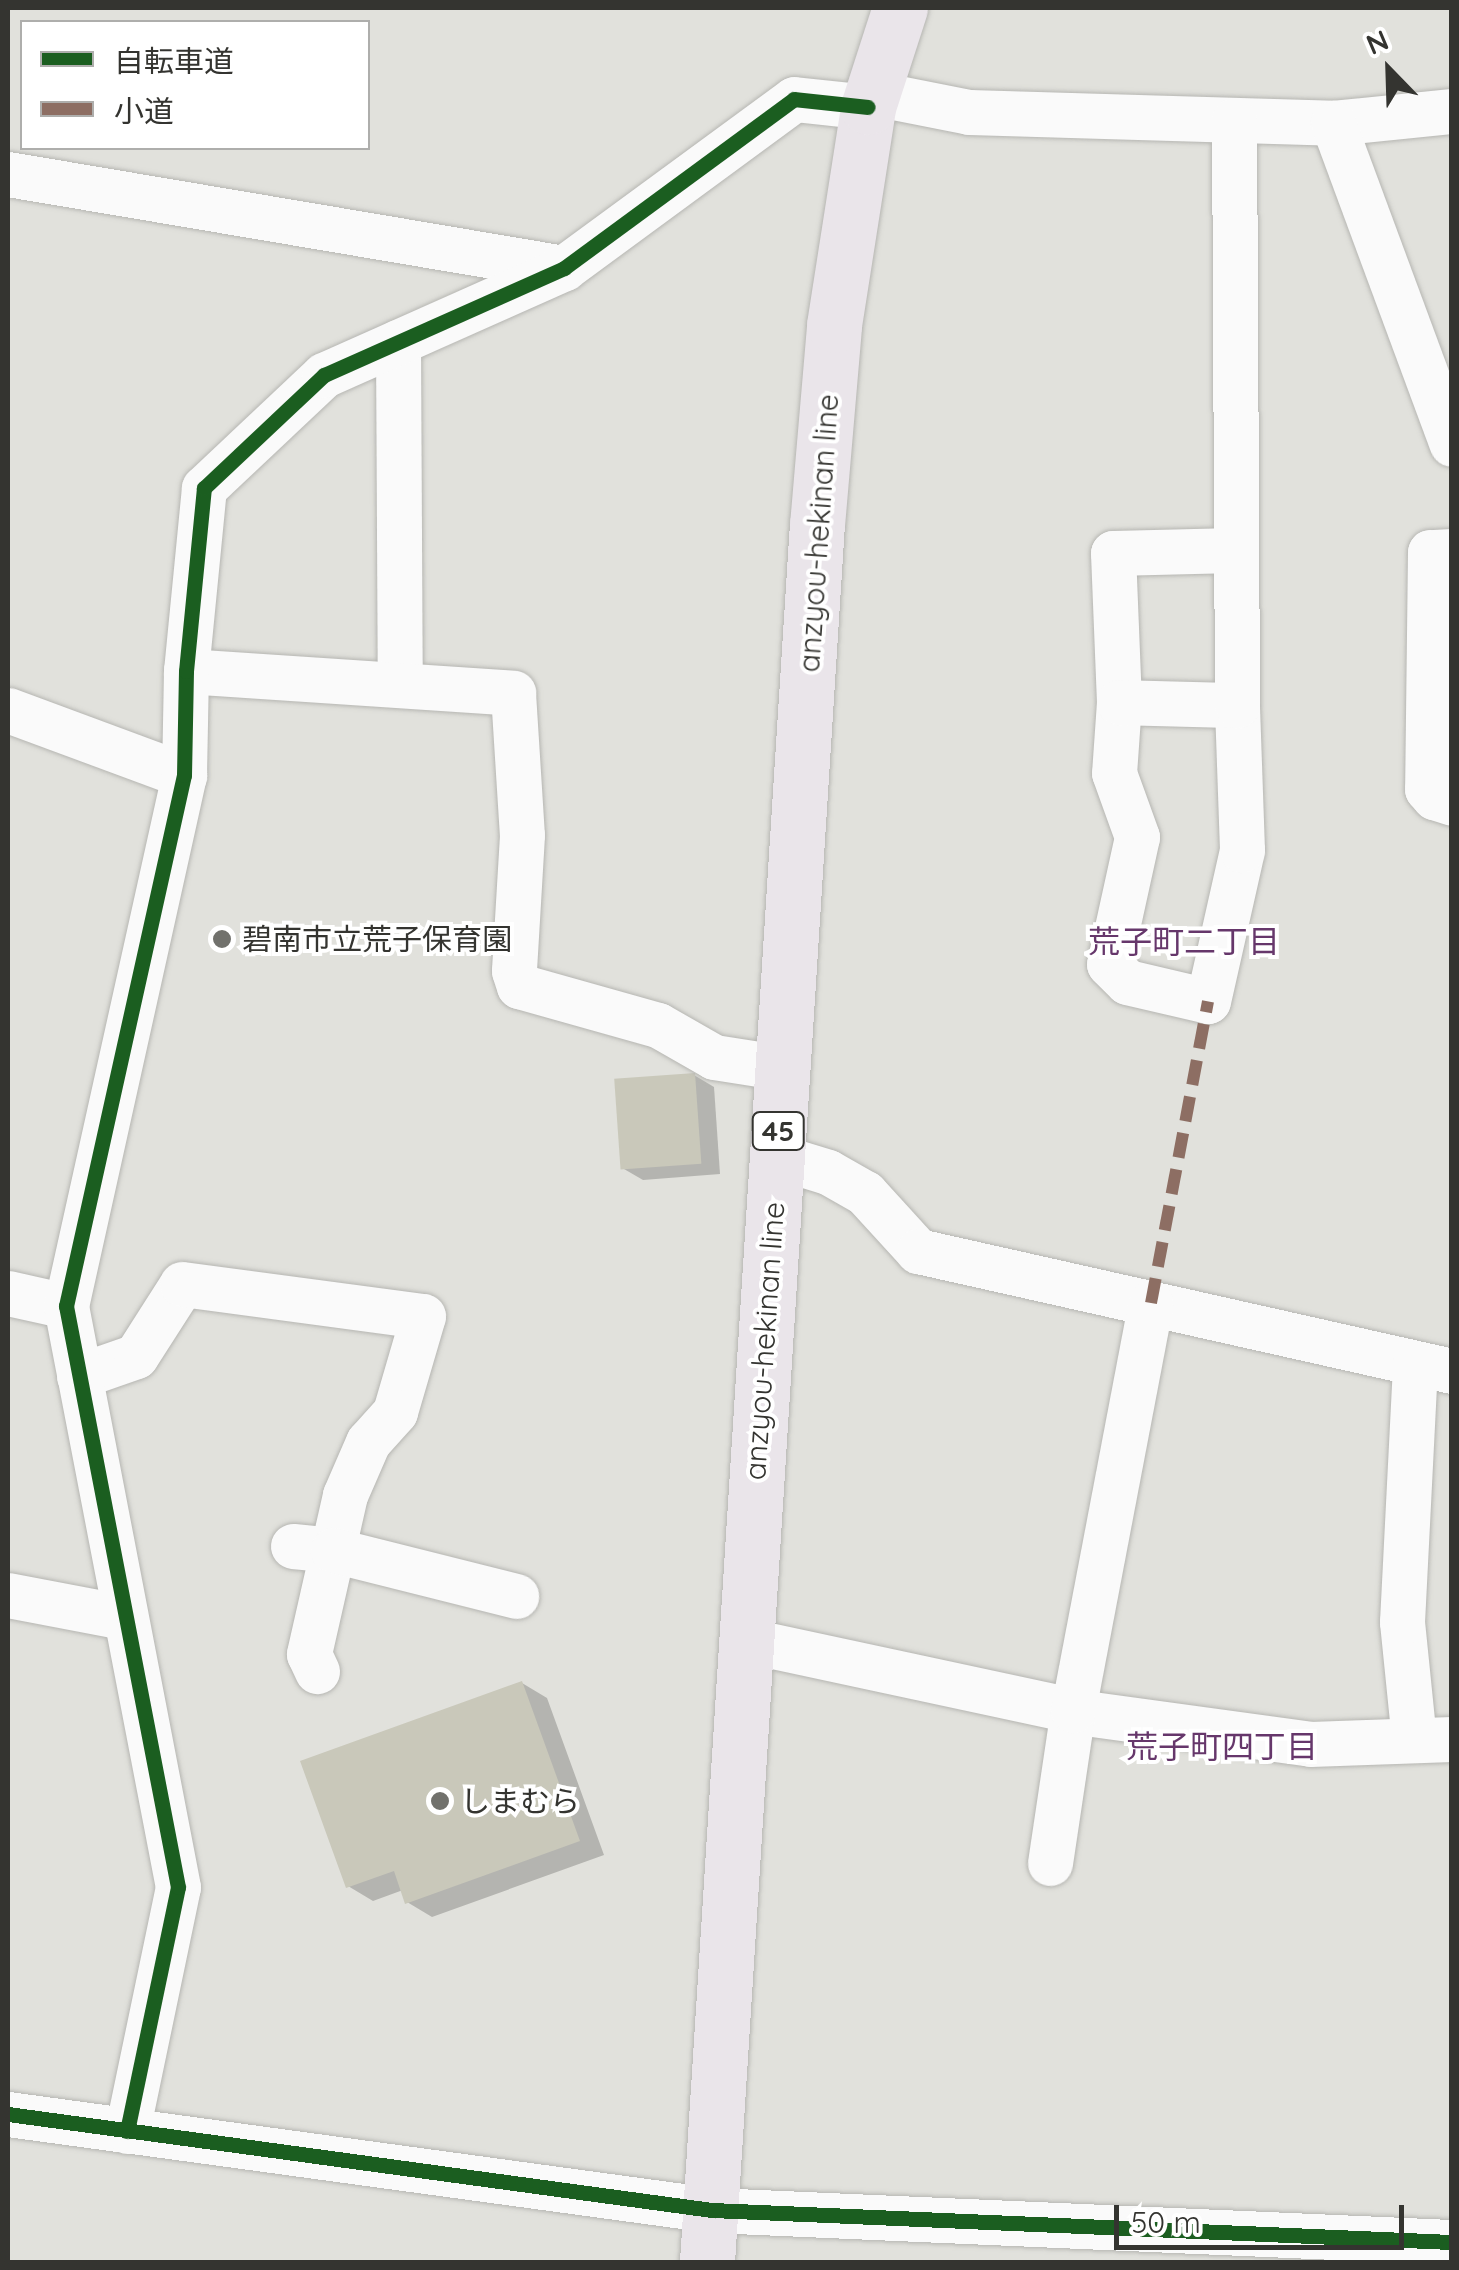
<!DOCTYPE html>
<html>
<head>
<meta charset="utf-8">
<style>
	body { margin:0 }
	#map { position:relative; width:1459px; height:2270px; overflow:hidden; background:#e1e1dc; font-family:Quicksand,"Noto Sans JP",sans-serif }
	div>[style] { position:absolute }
	.shadow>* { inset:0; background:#0003 }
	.building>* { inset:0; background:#c9c8ba; transform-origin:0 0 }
	.roads { filter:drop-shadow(0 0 2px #b6b6b2) drop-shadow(0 0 2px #b6b6b2) }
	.minor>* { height:45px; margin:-22.5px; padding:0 22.5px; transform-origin:22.5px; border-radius:22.5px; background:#fafafa }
	.major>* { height:55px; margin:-27.5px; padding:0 27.5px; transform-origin:27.5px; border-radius:27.5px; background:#eae5ea }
	.quiet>* { height:12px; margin-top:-6px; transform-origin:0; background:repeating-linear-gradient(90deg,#8d6e63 0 25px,transparent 0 37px) }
	.cycleway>* { height:15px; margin:-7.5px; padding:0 7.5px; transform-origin:7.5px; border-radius:7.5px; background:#1b5e20 }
	.dots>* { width:28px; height:28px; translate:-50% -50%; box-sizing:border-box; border:5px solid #fff; border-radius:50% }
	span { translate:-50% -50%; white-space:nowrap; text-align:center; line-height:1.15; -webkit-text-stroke:8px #fff; paint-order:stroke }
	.shield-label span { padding:2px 8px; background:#fff; border:2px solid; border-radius:8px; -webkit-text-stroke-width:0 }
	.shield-label { font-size:28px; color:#343430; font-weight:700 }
	.street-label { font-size:30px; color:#343430 }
	.poi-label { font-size:30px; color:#343430 }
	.left { translate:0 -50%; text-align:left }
	.neighbourhood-label { font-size:32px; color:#66376b }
	.frame { position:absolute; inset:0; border:10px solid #343430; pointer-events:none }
	.legend { position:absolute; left:20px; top:20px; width:350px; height:130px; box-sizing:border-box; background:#fff; border:2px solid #aeaeac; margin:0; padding:12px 18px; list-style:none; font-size:30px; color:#343430 }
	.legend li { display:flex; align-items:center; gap:20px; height:50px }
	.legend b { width:50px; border:2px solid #aeaeac }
	.north { position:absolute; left:1339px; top:20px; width:100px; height:100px; -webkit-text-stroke:8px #fff; paint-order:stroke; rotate:337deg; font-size:28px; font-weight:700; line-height:40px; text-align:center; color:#343430 }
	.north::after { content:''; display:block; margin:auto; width:35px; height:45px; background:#343430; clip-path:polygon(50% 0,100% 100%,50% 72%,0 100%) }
	.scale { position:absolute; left:1114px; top:2205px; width:290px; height:45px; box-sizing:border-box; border:5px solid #343430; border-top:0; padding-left:12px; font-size:30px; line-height:35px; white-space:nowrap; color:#343430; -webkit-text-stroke:8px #fff; paint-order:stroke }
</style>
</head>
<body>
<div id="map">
	<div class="shadow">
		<i style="clip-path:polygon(694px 1075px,714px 1087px,720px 1174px,643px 1180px,624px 1169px)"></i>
		<i style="clip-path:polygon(522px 1683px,547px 1698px,604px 1855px,432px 1917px,407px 1902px,403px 1890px,373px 1901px,348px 1886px)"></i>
	</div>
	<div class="building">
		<i style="left:695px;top:1073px;width:91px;height:81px;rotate:86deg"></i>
		<i style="clip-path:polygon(522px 1681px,580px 1841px,405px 1904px,394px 1871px,346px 1888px,300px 1761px)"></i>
	</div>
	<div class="roads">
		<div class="minor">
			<i style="left:873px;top:93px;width:98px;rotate:11.2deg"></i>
			<i style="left:969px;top:112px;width:364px;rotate:1.7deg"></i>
			<i style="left:1333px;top:123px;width:120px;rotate:-5.8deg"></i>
			<i style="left:1333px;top:123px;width:342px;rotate:69.7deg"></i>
			<i style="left:8px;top:174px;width:564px;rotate:9.6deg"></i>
			<i style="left:398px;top:342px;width:341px;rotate:89.7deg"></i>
			<i style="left:1235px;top:550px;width:122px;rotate:178.6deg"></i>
			<i style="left:1113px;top:553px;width:149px;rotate:87.7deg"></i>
			<i style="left:1119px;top:702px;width:71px;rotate:94deg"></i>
			<i style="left:1114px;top:773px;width:68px;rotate:70.2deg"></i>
			<i style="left:1137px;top:837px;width:130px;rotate:102.4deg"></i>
			<i style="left:1109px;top:964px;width:25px;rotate:45deg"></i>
			<i style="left:1127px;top:982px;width:83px;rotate:13.2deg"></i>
			<i style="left:1208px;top:1001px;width:155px;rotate:-77.3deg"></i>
			<i style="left:1242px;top:850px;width:145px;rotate:-92deg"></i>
			<i style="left:1452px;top:551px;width:22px;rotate:177deg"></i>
			<i style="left:1430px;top:552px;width:237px;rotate:90.7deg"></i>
			<i style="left:1427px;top:789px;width:11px;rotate:49deg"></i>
			<i style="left:1434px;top:797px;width:19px;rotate:18deg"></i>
			<i style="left:186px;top:671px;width:328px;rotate:3.8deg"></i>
			<i style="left:513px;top:693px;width:142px;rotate:86.4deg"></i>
			<i style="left:522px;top:835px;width:136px;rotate:93.4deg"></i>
			<i style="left:514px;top:971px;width:16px;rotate:72deg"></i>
			<i style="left:519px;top:986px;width:144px;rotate:15.7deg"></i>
			<i style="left:658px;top:1025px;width:64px;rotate:29.7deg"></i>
			<i style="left:714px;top:1057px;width:71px;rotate:8.9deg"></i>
			<i style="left:1119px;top:702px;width:118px;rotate:1.5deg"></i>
			<i style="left:1237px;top:705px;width:585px;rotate:-90.29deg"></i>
			<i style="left:8px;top:710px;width:188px;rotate:20.3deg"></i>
			<i style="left:776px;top:1156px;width:54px;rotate:17.1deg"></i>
			<i style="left:828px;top:1172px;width:43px;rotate:29.6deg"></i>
			<i style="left:865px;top:1193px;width:79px;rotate:47.6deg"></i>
			<i style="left:918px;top:1251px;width:547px;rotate:12.67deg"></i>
			<i style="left:8px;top:1293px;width:59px;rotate:12.6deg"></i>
			<i style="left:79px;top:1376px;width:60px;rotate:-19.3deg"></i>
			<i style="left:136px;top:1356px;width:85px;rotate:-57.4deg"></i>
			<i style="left:182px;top:1284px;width:243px;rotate:7.6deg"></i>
			<i style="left:423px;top:1316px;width:100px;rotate:106.3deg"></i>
			<i style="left:395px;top:1412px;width:40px;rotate:132deg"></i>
			<i style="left:368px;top:1442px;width:58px;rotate:113.5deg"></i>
			<i style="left:345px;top:1495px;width:163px;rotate:102.8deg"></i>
			<i style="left:309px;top:1654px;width:19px;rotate:65deg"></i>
			<i style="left:293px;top:1546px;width:40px;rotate:5.7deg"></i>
			<i style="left:333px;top:1550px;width:189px;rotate:14.1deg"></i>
			<i style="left:8px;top:1595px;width:117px;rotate:10.8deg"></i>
			<i style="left:745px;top:1640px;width:348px;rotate:12.1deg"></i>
			<i style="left:1085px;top:1713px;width:227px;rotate:7.8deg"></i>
			<i style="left:1310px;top:1744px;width:142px;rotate:-2deg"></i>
			<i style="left:1414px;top:1740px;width:119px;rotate:-95.8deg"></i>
			<i style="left:1402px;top:1622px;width:259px;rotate:-87.1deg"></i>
			<i style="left:1050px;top:1863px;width:155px;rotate:-81.5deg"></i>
			<i style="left:1073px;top:1710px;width:414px;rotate:-79.2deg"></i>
			<i style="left:8px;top:2114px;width:711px;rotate:7.77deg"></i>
			<i style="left:712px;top:2210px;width:741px;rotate:2.48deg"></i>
			<i style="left:127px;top:2131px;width:249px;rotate:-78.2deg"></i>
			<i style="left:178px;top:1887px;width:592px;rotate:-100.91deg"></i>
			<i style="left:66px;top:1306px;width:544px;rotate:-77.47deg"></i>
			<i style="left:184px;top:775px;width:104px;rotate:-88.9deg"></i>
			<i style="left:186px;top:671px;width:184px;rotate:-84.4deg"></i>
			<i style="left:204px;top:488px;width:165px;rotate:-43.3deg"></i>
			<i style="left:324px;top:375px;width:263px;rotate:-24deg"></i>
			<i style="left:564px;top:268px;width:285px;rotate:-36.3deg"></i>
			<i style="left:794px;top:99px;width:74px;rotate:6.2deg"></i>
		</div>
		<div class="major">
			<i style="left:707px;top:2262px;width:1740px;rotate:-86.38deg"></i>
			<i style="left:817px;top:525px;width:201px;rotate:-85.1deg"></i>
			<i style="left:834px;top:325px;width:221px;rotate:-81.1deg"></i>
			<i style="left:868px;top:107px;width:104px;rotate:-72.1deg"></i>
		</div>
	</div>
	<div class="quiet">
		<i style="left:1151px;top:1303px;width:307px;rotate:-79.3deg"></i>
	</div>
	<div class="cycleway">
		<i style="left:8px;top:2114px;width:711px;rotate:7.77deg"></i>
		<i style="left:712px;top:2210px;width:741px;rotate:2.48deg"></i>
		<i style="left:127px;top:2131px;width:249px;rotate:-78.2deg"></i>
		<i style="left:178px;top:1887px;width:592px;rotate:-100.91deg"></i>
		<i style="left:66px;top:1306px;width:544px;rotate:-77.47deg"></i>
		<i style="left:184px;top:775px;width:104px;rotate:-88.9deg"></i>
		<i style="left:186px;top:671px;width:184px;rotate:-84.4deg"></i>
		<i style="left:204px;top:488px;width:165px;rotate:-43.3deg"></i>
		<i style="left:324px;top:375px;width:263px;rotate:-24deg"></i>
		<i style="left:564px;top:268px;width:285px;rotate:-36.3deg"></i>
		<i style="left:794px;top:99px;width:74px;rotate:6.2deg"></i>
	</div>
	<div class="dots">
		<i style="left:222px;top:939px;background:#71716c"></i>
		<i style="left:440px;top:1801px;background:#71716c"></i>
	</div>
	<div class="shield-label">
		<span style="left:778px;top:1131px">45</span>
	</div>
	<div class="street-label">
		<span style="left:818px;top:533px;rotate:-86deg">anzyou-hekinan line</span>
		<span style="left:764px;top:1341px;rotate:-86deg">anzyou-hekinan line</span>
	</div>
	<div class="poi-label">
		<span class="left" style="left:242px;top:939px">碧南市立荒子保育園</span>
		<span class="left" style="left:460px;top:1801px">しまむら</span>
	</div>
	<div class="neighbourhood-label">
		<span style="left:1184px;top:941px">荒子町二丁目</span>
		<span style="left:1222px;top:1746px">荒子町四丁目</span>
	</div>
	<div class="frame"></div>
	<ul class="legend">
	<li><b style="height:12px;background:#1b5e20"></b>自転車道</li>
	<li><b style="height:12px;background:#8d6e63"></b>小道</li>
	</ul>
	<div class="north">N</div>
	<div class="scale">50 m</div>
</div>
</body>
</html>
